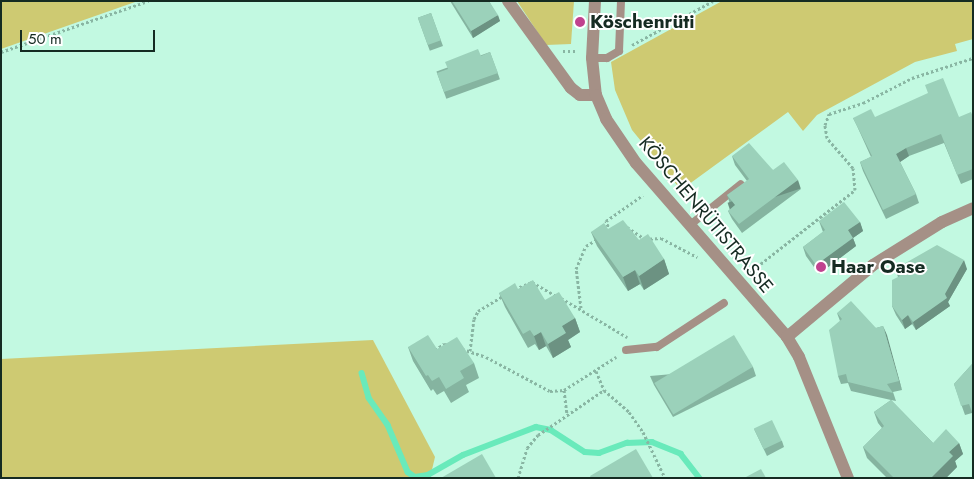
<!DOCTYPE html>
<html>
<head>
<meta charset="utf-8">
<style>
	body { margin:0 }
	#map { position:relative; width:974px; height:479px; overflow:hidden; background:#c2f9e1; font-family:Jost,sans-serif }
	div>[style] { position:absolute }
	.green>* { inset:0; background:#ceca72 }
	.stream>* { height:5.5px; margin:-2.75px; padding:0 2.75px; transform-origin:2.75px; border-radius:2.75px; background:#69eabb }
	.path>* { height:3px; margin-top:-1.5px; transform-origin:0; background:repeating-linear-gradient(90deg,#89b6a3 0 2.5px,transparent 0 5px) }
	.lane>* { height:8px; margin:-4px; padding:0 4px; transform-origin:4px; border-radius:4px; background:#a59086 }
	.street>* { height:12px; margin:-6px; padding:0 6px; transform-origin:6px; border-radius:6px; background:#a59086 }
	.wall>* { inset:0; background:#85b4a0; transform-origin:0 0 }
	.shaded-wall>* { inset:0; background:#6c9282; transform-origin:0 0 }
	.building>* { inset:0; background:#9bd1ba; transform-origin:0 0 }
	.dots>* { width:14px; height:14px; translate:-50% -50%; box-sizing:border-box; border:2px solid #fff; border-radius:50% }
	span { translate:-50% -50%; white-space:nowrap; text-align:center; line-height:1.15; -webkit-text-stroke:4px #fff; paint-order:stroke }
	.poi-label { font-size:19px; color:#152b22; font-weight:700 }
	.left { translate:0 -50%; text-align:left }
	.street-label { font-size:19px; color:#152b22 }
	.frame { position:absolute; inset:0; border:2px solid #152b22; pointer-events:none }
	.scale { position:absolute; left:20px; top:30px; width:135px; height:22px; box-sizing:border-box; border:2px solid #152b22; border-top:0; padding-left:6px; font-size:15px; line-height:18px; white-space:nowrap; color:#152b22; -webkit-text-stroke:4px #fff; paint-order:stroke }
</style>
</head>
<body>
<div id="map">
	<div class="green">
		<i style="clip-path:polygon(1px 1px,138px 1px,1px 49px)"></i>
		<i style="clip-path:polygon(517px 1px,574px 1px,571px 44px,546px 45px)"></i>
		<i style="clip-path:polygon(722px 1px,973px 1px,973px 39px,955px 44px,957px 51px,915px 62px,817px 115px,803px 131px,788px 112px,681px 190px,632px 130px,615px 90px,611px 62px)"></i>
		<i style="clip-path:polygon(373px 340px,435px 457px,430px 478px,1px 478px,1px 359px)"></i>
	</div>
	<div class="stream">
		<i style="left:362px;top:373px;width:26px;rotate:74deg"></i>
		<i style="left:369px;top:398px;width:33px;rotate:55deg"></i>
		<i style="left:388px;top:425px;width:51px;rotate:66.9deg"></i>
		<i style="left:408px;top:472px;width:9px;rotate:36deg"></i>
		<i style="left:415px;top:477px;width:13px;rotate:-9deg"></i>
		<i style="left:428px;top:475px;width:40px;rotate:-29.7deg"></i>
		<i style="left:463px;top:455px;width:78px;rotate:-21deg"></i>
		<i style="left:536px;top:427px;width:15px;rotate:11deg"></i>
		<i style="left:551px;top:430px;width:40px;rotate:32.9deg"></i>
		<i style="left:585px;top:452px;width:14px;rotate:4deg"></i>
		<i style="left:599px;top:453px;width:30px;rotate:-20deg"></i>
		<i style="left:627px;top:443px;width:25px;rotate:-2deg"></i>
		<i style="left:652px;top:442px;width:31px;rotate:22deg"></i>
		<i style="left:681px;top:454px;width:31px;rotate:52deg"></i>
	</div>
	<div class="path">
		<i style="left:632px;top:45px;width:92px;rotate:-28.5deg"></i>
		<i style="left:563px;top:51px;width:14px"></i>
		<i style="left:1px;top:52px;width:156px;rotate:-19.1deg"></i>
		<i style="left:627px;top:227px;width:22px;rotate:34deg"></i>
		<i style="left:645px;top:239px;width:16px;rotate:-4deg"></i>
		<i style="left:661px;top:238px;width:41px;rotate:27.8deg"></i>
		<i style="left:610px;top:231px;width:11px;rotate:-112deg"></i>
		<i style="left:606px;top:221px;width:45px;rotate:-35.1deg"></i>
		<i style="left:749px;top:273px;width:135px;rotate:-38.1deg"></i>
		<i style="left:855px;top:190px;width:22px;rotate:-95deg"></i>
		<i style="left:853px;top:168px;width:40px;rotate:-131deg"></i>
		<i style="left:827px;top:138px;width:13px;rotate:-99deg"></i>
		<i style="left:825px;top:125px;width:12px;rotate:-70deg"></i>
		<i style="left:829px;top:114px;width:36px;rotate:-18deg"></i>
		<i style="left:863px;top:103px;width:55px;rotate:-27deg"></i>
		<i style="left:912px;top:78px;width:64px;rotate:-18.2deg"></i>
		<i style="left:515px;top:289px;width:18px;rotate:-22deg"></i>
		<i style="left:532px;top:282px;width:28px;rotate:30deg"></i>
		<i style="left:561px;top:298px;width:77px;rotate:30.6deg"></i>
		<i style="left:581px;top:308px;width:39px;rotate:-97deg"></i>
		<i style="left:576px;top:269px;width:25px;rotate:-67deg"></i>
		<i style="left:586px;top:246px;width:12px;rotate:-31deg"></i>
		<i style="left:462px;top:349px;width:25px;rotate:18deg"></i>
		<i style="left:486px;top:357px;width:72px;rotate:28deg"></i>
		<i style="left:550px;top:391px;width:14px;rotate:-4deg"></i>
		<i style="left:564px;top:390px;width:62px;rotate:-32.4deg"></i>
		<i style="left:435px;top:350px;width:11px;rotate:-34deg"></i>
		<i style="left:444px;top:344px;width:5px;rotate:11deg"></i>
		<i style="left:470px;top:351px;width:32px;rotate:-83deg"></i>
		<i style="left:474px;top:319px;width:9px;rotate:-63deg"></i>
		<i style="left:478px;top:311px;width:29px;rotate:-31deg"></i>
		<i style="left:596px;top:371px;width:21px;rotate:67deg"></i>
		<i style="left:604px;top:390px;width:33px;rotate:41deg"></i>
		<i style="left:629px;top:412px;width:24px;rotate:55deg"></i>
		<i style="left:643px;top:432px;width:51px;rotate:64.4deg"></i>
		<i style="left:564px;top:390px;width:24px;rotate:83deg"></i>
		<i style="left:518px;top:478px;width:31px;rotate:-73deg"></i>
		<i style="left:527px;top:448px;width:17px;rotate:-50deg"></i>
		<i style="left:538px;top:435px;width:80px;rotate:-34.3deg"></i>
	</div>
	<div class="lane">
		<i style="left:592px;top:58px;width:15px"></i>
		<i style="left:607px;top:58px;width:14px;rotate:-30deg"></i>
		<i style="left:619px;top:51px;width:50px;rotate:-87.7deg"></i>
		<i style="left:690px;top:225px;width:65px;rotate:-38.8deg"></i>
		<i style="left:626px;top:350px;width:31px;rotate:-6deg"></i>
		<i style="left:657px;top:347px;width:80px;rotate:-33.3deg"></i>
	</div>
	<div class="street">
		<i style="left:508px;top:1px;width:107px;rotate:54.1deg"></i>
		<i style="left:571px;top:88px;width:11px;rotate:38deg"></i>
		<i style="left:580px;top:95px;width:16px"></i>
		<i style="left:595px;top:1px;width:57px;rotate:93deg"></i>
		<i style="left:592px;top:58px;width:37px;rotate:84deg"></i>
		<i style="left:596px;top:95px;width:26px;rotate:67deg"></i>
		<i style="left:606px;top:119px;width:53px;rotate:55.7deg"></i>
		<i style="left:636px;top:163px;width:230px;rotate:49deg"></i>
		<i style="left:787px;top:337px;width:23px;rotate:59deg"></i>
		<i style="left:799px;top:357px;width:131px;rotate:68deg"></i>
		<i style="left:787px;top:337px;width:112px;rotate:-39.9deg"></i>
		<i style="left:873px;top:265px;width:81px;rotate:-31.9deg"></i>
		<i style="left:942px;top:222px;width:34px;rotate:-24deg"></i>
	</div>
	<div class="wall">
		<i style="clip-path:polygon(450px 1px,489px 1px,500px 21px,473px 38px)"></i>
		<i style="left:431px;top:13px;width:35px;height:14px;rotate:70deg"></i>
		<i style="left:490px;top:52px;width:29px;height:57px;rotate:70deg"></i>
		<i style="clip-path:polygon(875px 117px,973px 117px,973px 179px,961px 184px,944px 143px,909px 156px,900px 162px,916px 194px,919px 203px,886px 219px,863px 171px,860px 162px,871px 157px,857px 126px,853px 118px)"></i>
		<i style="clip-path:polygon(732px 156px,773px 170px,801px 189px,742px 233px,732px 219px,728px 211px,733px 207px,730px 204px,727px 195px,747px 181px,735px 165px)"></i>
		<i style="clip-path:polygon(819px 221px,860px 222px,863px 231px,853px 238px,856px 246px,819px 274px,806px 256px,803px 247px,823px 232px)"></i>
		<i style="clip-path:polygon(608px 229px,639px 240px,664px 259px,669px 274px,644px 290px,640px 284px,628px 291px,597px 246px,591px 232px)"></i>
		<i style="clip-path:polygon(895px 269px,967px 269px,948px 302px,950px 306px,916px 330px,912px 324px,905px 329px,896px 315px,892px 306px,898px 277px)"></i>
		<i style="clip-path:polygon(518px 289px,545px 300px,575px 318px,580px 332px,568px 340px,571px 347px,553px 358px,546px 346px,539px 350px,535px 344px,528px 348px,505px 307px,499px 293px)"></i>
		<i style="clip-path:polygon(837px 313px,876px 328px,883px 326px,902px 390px,893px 392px,896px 401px,891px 400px,933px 443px,959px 443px,963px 454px,955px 461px,957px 467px,946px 478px,887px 478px,867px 458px,863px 447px,882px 428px,878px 423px,874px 412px,891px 400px,851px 391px,848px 383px,841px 384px,838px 376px,840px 321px)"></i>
		<i style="clip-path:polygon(408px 347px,437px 349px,474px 363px,479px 378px,466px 385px,469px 392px,451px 403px,444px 391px,437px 395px,433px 389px,431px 391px,413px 361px)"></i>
		<i style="clip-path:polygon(973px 363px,973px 414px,972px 413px,965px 415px,954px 384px)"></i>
		<i style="clip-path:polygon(753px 367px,756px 376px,673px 417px,654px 385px,650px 376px)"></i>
		<i style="clip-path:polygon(754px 429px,782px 441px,784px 447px,767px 456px)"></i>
	</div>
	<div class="shaded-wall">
		<i style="clip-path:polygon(498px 15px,500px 21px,473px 38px,471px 31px)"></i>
		<i style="clip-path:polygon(906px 148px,909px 156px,900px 162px,896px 154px)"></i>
		<i style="left:798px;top:180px;width:9px;height:74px;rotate:72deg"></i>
		<i style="clip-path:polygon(860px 222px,863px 231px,853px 238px,856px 246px,819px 274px,816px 265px,848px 230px)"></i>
		<i style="clip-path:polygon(664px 259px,669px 274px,644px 290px,639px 276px)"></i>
		<i style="clip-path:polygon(964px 260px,967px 269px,948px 302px,950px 306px,916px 330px,913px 322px)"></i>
		<i style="clip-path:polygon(635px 270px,640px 284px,628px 291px,623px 277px)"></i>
		<i style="clip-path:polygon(908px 315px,912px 324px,905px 329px,902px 320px)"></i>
		<i style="clip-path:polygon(575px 318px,580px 332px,568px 340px,571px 347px,553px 358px,548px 344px,562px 326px)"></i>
		<i style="clip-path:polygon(883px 326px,887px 335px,902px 390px,899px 381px)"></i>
		<i style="clip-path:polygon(541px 332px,546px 346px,539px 350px,534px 336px)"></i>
		<i style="clip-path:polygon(959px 443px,963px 454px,955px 461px,957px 467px,946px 478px,931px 478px,949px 452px)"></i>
	</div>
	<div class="building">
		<i style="clip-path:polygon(452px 1px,489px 1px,498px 15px,471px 31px)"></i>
		<i style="left:431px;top:13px;width:29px;height:14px;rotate:70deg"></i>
		<i style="clip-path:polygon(478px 49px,481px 56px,490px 52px,498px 73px,444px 92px,437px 73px,448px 69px,445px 62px)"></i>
		<i style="clip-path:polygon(943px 78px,959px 117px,971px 112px,973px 117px,973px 169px,957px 175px,941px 134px,906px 148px,896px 154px,916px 194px,883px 210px,860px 162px,872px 156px,853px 118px,871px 109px,875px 117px,928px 93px,925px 85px)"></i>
		<i style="clip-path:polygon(749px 143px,773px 170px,784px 162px,798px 180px,739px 224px,728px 211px,735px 205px,727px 195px,749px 179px,732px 156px)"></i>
		<i style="clip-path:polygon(844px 202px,860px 222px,848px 230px,853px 238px,816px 265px,803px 247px,825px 230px,819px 221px)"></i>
		<i style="clip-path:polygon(623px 220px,639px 240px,648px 234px,664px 259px,639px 276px,635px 270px,623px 277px,591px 232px,604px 223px,608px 229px)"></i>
		<i style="clip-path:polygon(937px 245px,964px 260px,945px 294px,947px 298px,913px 322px,908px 315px,902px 320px,892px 306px,892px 280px,900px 276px,895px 269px)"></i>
		<i style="clip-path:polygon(533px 280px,545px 300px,559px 292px,575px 318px,562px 326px,566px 333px,548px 344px,541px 332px,534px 336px,530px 330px,523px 334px,499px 293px,515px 283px,518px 289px)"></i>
		<i style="clip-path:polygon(851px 301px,876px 328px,883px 326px,899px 381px,887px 384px,893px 393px,848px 382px,846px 374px,838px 376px,829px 330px,842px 319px,837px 313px)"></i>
		<i style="clip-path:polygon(428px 335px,437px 349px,457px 337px,474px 363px,460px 371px,464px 378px,446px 389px,439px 377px,432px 381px,428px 375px,426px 376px,408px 347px)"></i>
		<i style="left:734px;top:335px;width:37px;height:93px;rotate:59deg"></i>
		<i style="clip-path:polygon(973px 363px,973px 411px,972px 412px,969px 404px,961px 406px,954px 384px)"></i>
		<i style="clip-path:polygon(891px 400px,933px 443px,946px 429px,959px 443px,949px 452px,953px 456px,931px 478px,894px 478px,863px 447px,884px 426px,874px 412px)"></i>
		<i style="left:772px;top:420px;width:23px;height:20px;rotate:65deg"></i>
		<i style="clip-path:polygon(636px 449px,653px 478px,591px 478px,590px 476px)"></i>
		<i style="clip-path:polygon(482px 454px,496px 478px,441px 478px)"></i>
		<i style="clip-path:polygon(761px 469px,766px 478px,747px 478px,746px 477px)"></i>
	</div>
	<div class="dots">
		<i style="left:580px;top:22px;background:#c0428f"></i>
		<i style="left:821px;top:267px;background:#c0428f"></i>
	</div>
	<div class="poi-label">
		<span class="left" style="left:590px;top:22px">Köschenrüti</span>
		<span class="left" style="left:831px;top:267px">Haar Oase</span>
	</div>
	<div class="street-label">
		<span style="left:706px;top:215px;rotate:50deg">KÖSCHENRÜTISTRASSE</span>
	</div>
	<div class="frame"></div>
	<div class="scale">50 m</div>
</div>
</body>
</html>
